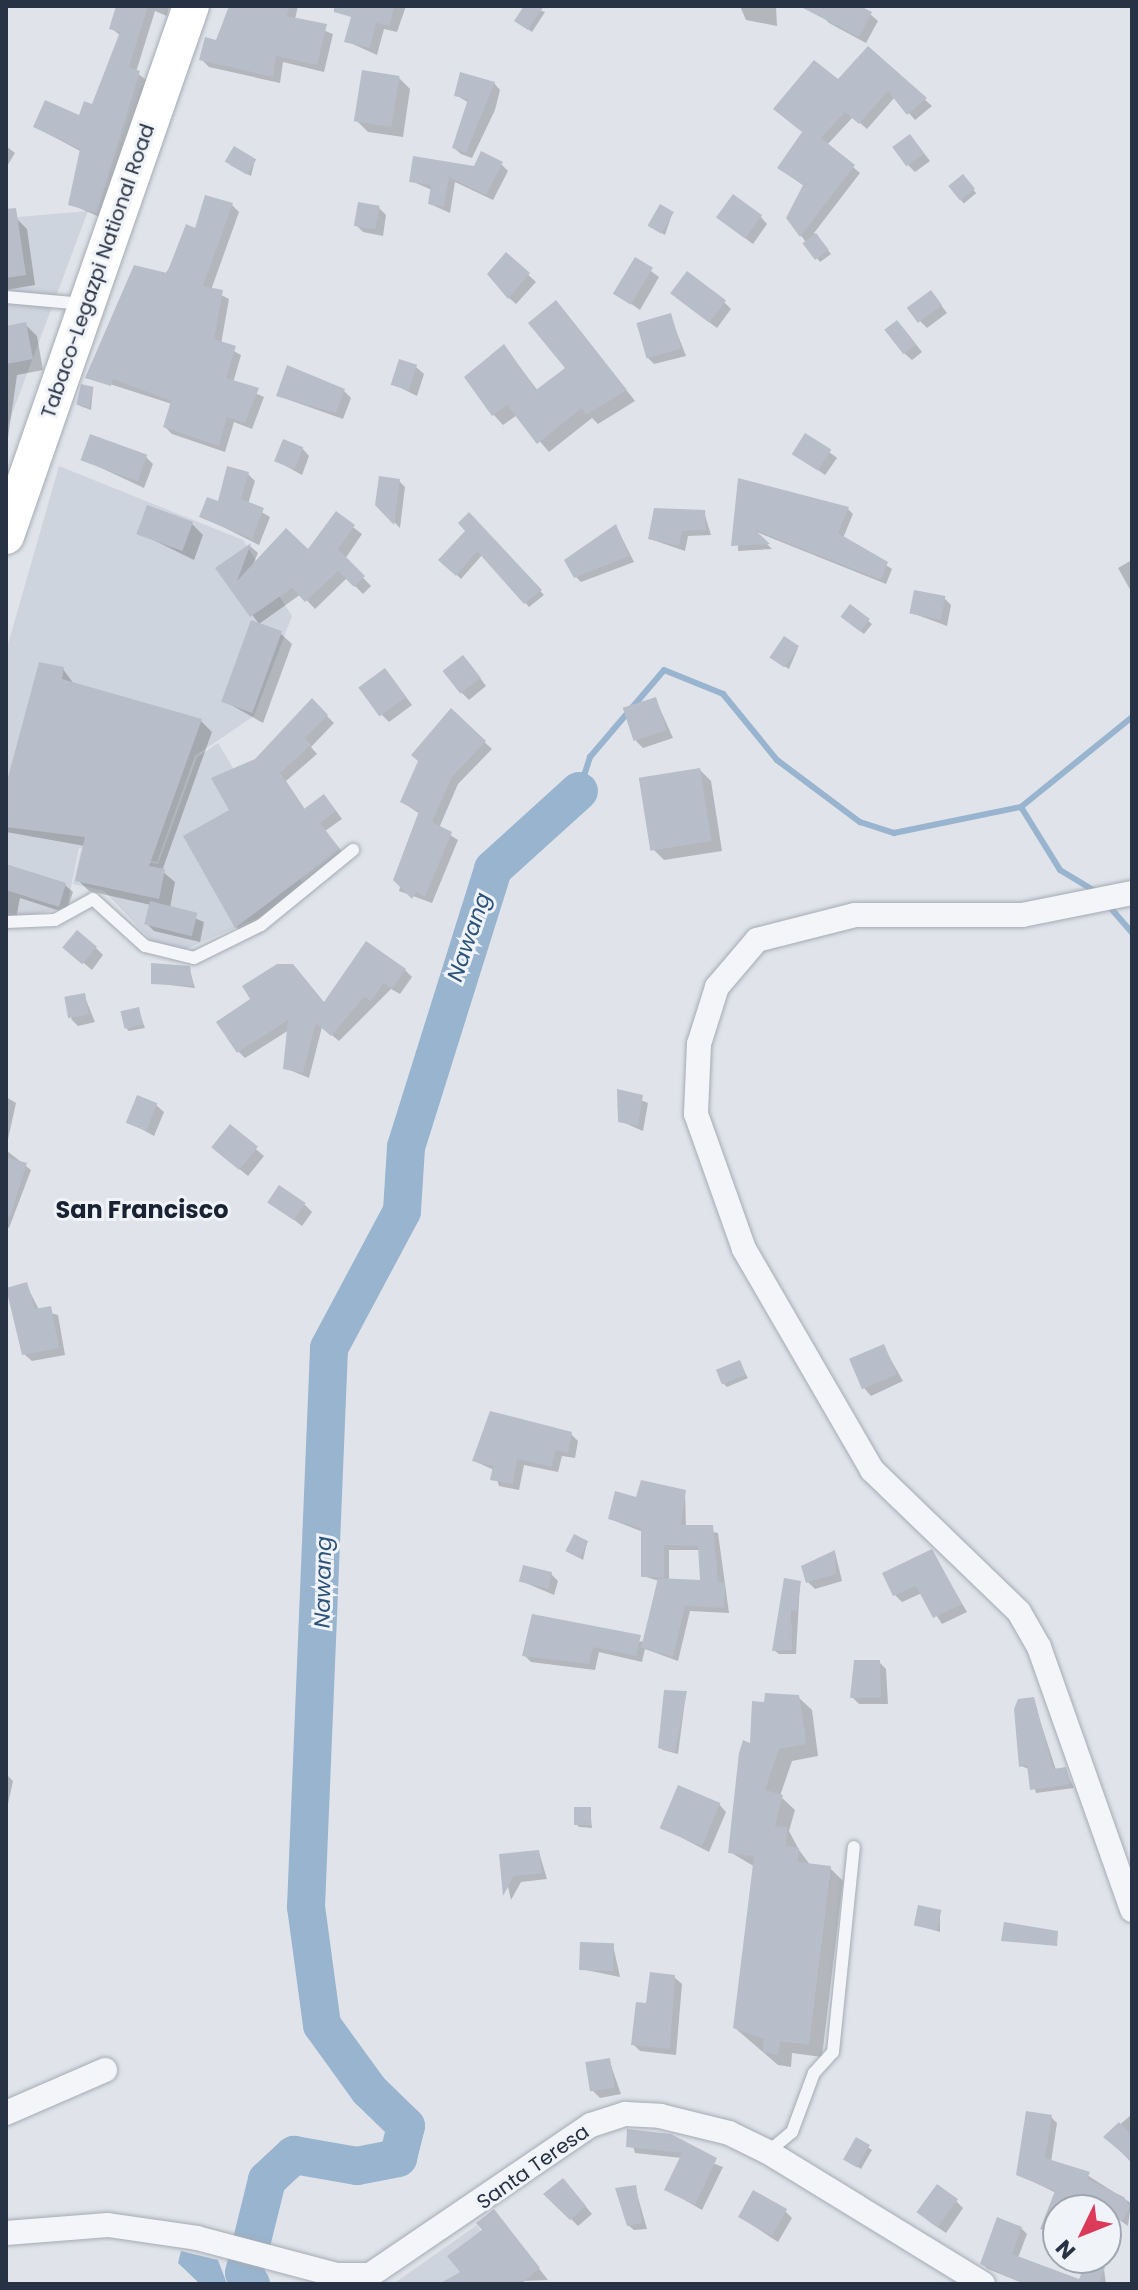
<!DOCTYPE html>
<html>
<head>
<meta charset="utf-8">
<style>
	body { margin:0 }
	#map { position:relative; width:1138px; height:2290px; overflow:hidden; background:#e0e4ea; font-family:Poppins,sans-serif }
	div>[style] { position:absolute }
	.built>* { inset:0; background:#ced4dd }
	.water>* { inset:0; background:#98b4ce }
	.shadow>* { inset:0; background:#0003; transform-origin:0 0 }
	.stream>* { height:6px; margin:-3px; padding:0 3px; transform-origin:3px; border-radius:3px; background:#98b4ce }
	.river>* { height:38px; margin:-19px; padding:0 19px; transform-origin:19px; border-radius:19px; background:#98b4ce }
	.building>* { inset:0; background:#b7bec9; transform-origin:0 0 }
	.roads { filter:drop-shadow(0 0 2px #a5abb5) drop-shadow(0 0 2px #a5abb5) }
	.lane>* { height:12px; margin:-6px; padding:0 6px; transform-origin:6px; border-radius:6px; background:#f3f5f8 }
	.street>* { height:24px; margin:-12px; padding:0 12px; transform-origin:12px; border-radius:12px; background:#f3f5f8 }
	.primary>* { height:36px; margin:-18px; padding:0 18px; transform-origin:18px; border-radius:18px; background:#fff }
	span { translate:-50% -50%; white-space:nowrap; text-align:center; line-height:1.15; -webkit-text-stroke:6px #f0f3f8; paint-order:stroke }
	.street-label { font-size:20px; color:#273244 }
	.water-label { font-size:22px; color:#2d537b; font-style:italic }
	.quarter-label { font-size:24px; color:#192334; font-weight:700 }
	.frame { position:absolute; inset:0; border:8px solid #273244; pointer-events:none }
	.north { position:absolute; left:1042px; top:2194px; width:80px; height:80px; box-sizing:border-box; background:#f0f3f8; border:2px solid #a0a6b0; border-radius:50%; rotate:227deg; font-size:22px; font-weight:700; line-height:32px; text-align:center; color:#273244 }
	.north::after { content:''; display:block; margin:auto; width:28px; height:36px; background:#db3a58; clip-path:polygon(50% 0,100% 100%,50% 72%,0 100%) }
</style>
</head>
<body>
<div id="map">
	<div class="built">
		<i style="clip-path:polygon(88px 211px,6px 430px,6px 218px)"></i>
		<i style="clip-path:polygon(59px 466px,243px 540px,292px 616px,254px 716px,195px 756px,157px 862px,79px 848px,67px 907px,18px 918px,6px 915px,6px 651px)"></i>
		<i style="clip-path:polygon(218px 743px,303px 884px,265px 915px,179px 952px,156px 945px,104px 891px,73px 884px,81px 849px,158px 864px,197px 757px)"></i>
		<i style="clip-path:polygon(477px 2225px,515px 2284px,393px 2284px)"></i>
	</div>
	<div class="water">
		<i style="clip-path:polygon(181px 2251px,218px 2260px,227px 2284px,200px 2284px,178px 2263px)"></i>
	</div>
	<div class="shadow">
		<i style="clip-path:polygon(117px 6px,169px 6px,167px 16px,155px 11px,136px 72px,146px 80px,104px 219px,70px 204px,82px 152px,35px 127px,80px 118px,93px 106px,121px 36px,111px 28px)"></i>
		<i style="clip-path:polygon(231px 6px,298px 6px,295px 19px,333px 34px,324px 72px,283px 62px,280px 83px,209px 67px,201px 59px,218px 43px)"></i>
		<i style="clip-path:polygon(355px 6px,406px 6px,397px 32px,384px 29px,377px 55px,346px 41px)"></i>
		<i style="clip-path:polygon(527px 6px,545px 12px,532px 32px,519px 23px)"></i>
		<i style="clip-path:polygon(740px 6px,776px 6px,777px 26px,746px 20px)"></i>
		<i style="clip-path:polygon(827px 6px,870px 14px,878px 21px,866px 43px,829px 23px,822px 16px)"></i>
		<i style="clip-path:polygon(868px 49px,932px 106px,915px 120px,895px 97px,867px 129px,853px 117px,827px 145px,860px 173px,814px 233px,831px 254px,820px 262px,788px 217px,804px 186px,780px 168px)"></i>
		<i style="clip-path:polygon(399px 78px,410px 89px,403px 137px,368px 132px,357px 121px)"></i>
		<i style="clip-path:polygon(494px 83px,500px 90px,495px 110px,472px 158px,461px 154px,454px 148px,469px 103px,456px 95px)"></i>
		<i style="clip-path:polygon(917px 144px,930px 161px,915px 172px,908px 165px)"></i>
		<i style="clip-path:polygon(6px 146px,15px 153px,6px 168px)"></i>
		<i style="clip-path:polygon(255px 160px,251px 176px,230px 165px)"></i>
		<i style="clip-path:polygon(501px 164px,508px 171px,493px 200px,455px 182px,450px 213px,430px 204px,432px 190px,411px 181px)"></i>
		<i style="left:963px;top:177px;width:21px;height:16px;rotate:51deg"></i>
		<i style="clip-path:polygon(232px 205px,239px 212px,211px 290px,229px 299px,221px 344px,241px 355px,233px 383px,264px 397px,252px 429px,234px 422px,225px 452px,172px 434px,165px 427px,172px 404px,88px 377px,197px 231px)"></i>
		<i style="clip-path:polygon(379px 208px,386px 215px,383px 236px,363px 232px,356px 225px)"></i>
		<i style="clip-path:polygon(672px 214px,665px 235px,653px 228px)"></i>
		<i style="clip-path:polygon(760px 216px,767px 224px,753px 244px,726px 224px)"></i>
		<i style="clip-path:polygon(16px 218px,27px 229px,35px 285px,6px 290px,6px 220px)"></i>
		<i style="clip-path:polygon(507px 255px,536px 282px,516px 304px,509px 298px)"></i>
		<i style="clip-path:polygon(636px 260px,659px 277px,640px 310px,616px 293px)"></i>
		<i style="clip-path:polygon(937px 300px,947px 313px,927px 328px,920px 321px)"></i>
		<i style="clip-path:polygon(682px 302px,724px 302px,731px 309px,717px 328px)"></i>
		<i style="clip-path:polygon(566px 313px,635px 401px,598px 424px,592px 418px,549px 452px,517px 415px,503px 425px,493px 414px,504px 346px,538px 391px,568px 368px)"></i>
		<i style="clip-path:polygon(670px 315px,686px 356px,654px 364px,647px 357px)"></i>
		<i style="clip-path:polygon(25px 324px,37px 336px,43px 370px,17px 375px,6px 452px,6px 328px)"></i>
		<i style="clip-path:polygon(904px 329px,922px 352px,912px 360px,904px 353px)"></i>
		<i style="clip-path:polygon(416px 367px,424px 374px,417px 396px,393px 384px)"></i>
		<i style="clip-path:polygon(93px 389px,91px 410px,80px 406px,77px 404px)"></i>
		<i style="clip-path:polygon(344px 391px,351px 398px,343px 419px,278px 396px)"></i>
		<i style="left:806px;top:436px;width:38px;height:21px;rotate:35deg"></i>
		<i style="clip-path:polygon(302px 448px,309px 456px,302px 475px,277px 461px)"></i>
		<i style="clip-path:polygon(146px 457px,153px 464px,144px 488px,82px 459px)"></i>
		<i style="clip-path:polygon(248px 474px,255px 481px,248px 504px,270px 517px,259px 545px,201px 516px)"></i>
		<i style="clip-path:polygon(740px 480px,848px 509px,853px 514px,843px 538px,892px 569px,886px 584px,754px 531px,772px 549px,738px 551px)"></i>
		<i style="clip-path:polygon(399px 481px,405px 487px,400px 528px,377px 505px)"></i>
		<i style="clip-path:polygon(704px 512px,711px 535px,688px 536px,685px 551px,650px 539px)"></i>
		<i style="clip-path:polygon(336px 514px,362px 534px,345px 559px,371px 586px,363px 594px,347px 578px,315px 609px,301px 594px,259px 624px,218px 568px,250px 546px,258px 553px,252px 567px,309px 552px)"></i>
		<i style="clip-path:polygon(469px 515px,544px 595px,529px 607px,483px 554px,461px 579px,441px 560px,468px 530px)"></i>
		<i style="clip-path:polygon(192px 524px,203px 535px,194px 560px,139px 533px)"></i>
		<i style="clip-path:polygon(616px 526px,634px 562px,581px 582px,575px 576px)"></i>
		<i style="clip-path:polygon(1132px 560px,1132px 593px,1118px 568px)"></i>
		<i style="clip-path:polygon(944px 598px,951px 605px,947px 626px,912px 613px)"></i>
		<i style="clip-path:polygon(850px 607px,872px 624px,864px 634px,846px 620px)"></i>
		<i style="clip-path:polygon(280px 633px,292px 644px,263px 723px,224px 701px)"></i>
		<i style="clip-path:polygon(798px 648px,789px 669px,776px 661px)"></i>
		<i style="clip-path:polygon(470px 664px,486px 686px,469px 700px,462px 693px)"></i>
		<i style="clip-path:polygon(63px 669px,74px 684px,201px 721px,212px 732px,162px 871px,175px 882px,170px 908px,204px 922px,200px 942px,154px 931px,147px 924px,151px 905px,89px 891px,78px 880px,85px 846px,6px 832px,6px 798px)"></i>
		<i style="clip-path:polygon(392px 678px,412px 705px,389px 722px,382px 715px)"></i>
		<i style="clip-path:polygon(656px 700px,673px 738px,643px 748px,636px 741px)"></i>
		<i style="clip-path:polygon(312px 701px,334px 723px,311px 747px,317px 754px,286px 781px,306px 811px,331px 804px,342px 819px,325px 831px,346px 857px,243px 934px,236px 927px,232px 811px,256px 761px)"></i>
		<i style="clip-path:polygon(451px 711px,492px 749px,458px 784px,439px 828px,458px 840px,432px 903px,399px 891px,420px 814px,402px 802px)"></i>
		<i style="clip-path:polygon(700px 770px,711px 781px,722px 851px,664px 860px,653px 849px)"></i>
		<i style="clip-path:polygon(6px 865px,65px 885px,73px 892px,66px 913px,20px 898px,16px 919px,6px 916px)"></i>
		<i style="clip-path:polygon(96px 948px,103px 955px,92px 970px,73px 954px)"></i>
		<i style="clip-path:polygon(189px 968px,195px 988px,153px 983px)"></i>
		<i style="clip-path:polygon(405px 970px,412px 977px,400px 994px,391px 989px,339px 1041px,322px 1027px,309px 1078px,285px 1068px,289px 1030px,245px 1058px,239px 1052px,253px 1000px,325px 1004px)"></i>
		<i style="clip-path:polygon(84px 995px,95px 1022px,78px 1026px,71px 1019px)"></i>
		<i style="clip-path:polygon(138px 1009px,145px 1028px,129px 1031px,126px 1028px)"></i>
		<i style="clip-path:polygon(618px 1091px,648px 1103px,643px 1131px,620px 1121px)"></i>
		<i style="clip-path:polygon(6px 1097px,16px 1103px,6px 1148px)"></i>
		<i style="clip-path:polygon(156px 1105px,164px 1112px,154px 1136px,129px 1122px)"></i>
		<i style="clip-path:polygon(230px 1127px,264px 1156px,248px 1176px,221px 1154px)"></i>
		<i style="clip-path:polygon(6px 1150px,31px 1170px,9px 1228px,6px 1226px)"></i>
		<i style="clip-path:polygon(270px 1201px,305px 1205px,312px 1212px,302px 1226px)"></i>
		<i style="clip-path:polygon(26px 1284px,39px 1310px,58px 1315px,65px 1355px,32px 1361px,24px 1354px)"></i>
		<i style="clip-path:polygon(883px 1346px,903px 1381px,871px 1396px,864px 1388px)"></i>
		<i style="clip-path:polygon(739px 1362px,748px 1378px,727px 1387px,724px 1384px)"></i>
		<i style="clip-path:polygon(571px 1434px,578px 1441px,575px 1458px,562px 1456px,558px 1472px,524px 1465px,519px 1490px,499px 1486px,494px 1470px,474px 1461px)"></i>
		<i style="clip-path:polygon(evenodd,685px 1492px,686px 1527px,718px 1533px,729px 1613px,690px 1611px,678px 1661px,645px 1649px,642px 1662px,599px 1652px,595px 1670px,531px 1662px,524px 1655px,645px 1641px,659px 1581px,643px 1576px,643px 1532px,610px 1519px,638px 1499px,685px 1492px,669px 1550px,700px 1550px,703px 1583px,669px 1581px,669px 1550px)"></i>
		<i style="clip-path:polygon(587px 1543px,583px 1560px,571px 1553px)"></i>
		<i style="clip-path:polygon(835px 1552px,842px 1581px,815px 1589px,808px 1582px)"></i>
		<i style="clip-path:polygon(932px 1552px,967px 1612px,942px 1624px,922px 1593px,902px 1602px,895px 1595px)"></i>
		<i style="clip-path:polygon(551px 1574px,558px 1581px,554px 1595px,521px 1581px)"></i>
		<i style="clip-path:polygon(800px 1583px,796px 1654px,779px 1654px,774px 1650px)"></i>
		<i style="clip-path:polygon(879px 1662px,886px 1669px,888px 1704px,859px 1704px,852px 1697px)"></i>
		<i style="clip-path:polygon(686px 1693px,678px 1754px,663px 1750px,660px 1747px)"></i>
		<i style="clip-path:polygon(798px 1697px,812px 1710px,818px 1756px,792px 1761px,780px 1796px,795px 1810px,789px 1831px,799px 1850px,811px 1866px,830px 1868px,843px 1881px,822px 2057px,792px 2053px,791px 2067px,778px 2065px,735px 2028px,755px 1867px,730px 1852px,765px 1704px)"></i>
		<i style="clip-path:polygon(1033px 1699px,1056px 1770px,1065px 1769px,1074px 1788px,1036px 1793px,1029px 1769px,1021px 1766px)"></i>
		<i style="clip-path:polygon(6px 1774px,13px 1781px,6px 1813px)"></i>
		<i style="clip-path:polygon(719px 1804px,726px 1812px,709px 1852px,667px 1830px)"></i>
		<i style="clip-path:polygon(590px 1809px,592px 1828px,579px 1827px,576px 1824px)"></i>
		<i style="clip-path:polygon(539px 1852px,547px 1879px,521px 1882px,511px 1900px,501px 1855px)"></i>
		<i style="clip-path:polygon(940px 1912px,940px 1932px,917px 1925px)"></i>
		<i style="clip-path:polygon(613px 1945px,620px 1977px,581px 1969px)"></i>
		<i style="clip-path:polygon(674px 1977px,682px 1984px,676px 2055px,640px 2051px,633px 2044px,648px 2005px)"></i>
		<i style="clip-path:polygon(609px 2060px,621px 2094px,600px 2098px,593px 2091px)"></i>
		<i style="clip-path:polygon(1132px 2114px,1132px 2163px,1106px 2137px)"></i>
		<i style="clip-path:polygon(1051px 2117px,1057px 2123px,1051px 2162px,1076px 2168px,1131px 2203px,1128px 2226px,1106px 2210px,1058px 2210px,1058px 2238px,1042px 2229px,1056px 2193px,1018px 2174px)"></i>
		<i style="clip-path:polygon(629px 2131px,723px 2167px,702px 2210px,667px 2190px,682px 2158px,635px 2153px)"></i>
		<i style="clip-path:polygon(856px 2139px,872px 2150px,861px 2169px,848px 2161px)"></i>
		<i style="clip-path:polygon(635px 2187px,647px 2229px,634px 2230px,628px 2225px)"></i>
		<i style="clip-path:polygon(570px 2188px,592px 2214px,578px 2226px,546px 2194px)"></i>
		<i style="clip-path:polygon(956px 2201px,963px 2208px,946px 2233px,927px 2220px)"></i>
		<i style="clip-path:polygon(785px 2211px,792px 2218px,778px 2242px,740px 2217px)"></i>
		<i style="clip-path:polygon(494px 2212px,548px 2280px,443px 2284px,463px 2272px)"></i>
		<i style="clip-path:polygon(1021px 2228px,1027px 2234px,1018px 2258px,1080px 2282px,1104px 2269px,1106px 2284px,1025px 2284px,988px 2269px,982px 2264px)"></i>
	</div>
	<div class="stream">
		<i style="left:579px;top:791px;width:36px;rotate:-72deg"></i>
		<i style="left:590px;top:757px;width:114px;rotate:-49.6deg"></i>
		<i style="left:664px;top:670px;width:64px;rotate:22.1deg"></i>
		<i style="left:723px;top:694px;width:85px;rotate:50.7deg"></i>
		<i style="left:777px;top:760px;width:104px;rotate:36.8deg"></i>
		<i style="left:860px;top:822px;width:36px;rotate:18deg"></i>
		<i style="left:894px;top:833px;width:130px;rotate:-11.6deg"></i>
		<i style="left:1021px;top:807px;width:74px;rotate:58.2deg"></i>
		<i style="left:1060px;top:870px;width:44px;rotate:31.2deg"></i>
		<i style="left:1021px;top:807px;width:143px;rotate:-39deg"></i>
		<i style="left:1108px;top:905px;width:37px;rotate:49deg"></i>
	</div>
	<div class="river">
		<i style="left:251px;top:2284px;width:13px;rotate:-122deg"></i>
		<i style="left:244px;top:2273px;width:96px;rotate:-76.1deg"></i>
		<i style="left:267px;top:2180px;width:37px;rotate:-43deg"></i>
		<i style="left:294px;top:2155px;width:64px;rotate:9.9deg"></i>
		<i style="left:357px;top:2166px;width:42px;rotate:-11deg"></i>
		<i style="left:398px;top:2158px;width:33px;rotate:-76deg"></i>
		<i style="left:406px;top:2126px;width:52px;rotate:-135.8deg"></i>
		<i style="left:369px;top:2090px;width:80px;rotate:-125.9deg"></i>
		<i style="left:322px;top:2025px;width:119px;rotate:-97.7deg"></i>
		<i style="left:306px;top:1907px;width:559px;rotate:-87.64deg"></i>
		<i style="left:329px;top:1348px;width:155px;rotate:-61.9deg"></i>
		<i style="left:402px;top:1211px;width:64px;rotate:-86.4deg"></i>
		<i style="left:406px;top:1147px;width:291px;rotate:-72.6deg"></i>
		<i style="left:493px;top:869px;width:116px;rotate:-42.2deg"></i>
	</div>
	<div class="building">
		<i style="clip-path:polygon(116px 6px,148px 6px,129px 67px,140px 71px,97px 213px,68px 205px,80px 149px,33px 127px,45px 100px,79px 115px,84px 101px,92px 104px,120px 32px,109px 29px)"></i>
		<i style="clip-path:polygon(229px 6px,289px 6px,287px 16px,327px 24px,317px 65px,276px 56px,273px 77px,199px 60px,205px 37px,216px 40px)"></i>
		<i style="clip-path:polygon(334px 6px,394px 6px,390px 26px,376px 23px,370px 48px,344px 42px,351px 17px,334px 12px)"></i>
		<i style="clip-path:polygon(524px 6px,544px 6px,528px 30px,514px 21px)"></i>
		<i style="clip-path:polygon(799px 6px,860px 6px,872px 12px,859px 37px)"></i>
		<i style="clip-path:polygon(868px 46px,927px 98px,907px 115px,888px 91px,859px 124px,845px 112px,821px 138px,855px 165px,800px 237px,786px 218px,803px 185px,777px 168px,802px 132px,773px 109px,814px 60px,838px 79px)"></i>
		<i style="left:362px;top:70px;width:38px;height:52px;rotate:9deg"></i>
		<i style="clip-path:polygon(460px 72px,495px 82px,466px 153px,452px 148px,468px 99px,454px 96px)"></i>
		<i style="left:910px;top:134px;width:24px;height:22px;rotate:54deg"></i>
		<i style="left:234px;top:146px;width:26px;height:18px;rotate:31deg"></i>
		<i style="clip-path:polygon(481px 151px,503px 162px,486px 195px,449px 177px,444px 207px,428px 204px,431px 185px,409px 182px,413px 156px,474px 166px)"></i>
		<i style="left:963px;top:174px;width:19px;height:19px;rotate:51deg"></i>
		<i style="left:733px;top:194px;width:36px;height:29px;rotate:36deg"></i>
		<i style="clip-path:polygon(205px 195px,233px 203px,203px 286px,223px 290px,214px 339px,236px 346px,226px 378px,259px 388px,245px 423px,227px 417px,219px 446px,163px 427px,171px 401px,113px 379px,111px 386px,85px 378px,134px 265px,167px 273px,186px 224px,195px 228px)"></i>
		<i style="left:358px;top:202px;width:22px;height:24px;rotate:10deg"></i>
		<i style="left:660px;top:204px;width:16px;height:25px;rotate:30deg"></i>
		<i style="clip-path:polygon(16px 208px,26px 275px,6px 278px,6px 209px)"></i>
		<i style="left:816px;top:233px;width:21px;height:17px;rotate:53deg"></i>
		<i style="clip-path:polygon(506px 252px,530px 273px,508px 299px,487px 274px)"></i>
		<i style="left:635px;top:257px;width:21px;height:43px;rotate:31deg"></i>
		<i style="left:687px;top:271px;width:49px;height:28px;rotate:37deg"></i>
		<i style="left:931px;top:290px;width:19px;height:30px;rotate:54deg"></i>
		<i style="clip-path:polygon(556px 300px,627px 390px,586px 415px,582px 408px,537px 444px,507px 405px,492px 416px,464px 377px,504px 344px,536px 390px,565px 368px,528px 323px)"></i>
		<i style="left:671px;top:313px;width:37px;height:36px;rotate:74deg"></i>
		<i style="left:897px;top:320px;width:31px;height:16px;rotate:52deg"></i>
		<i style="clip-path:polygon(26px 322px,33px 359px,6px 364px,6px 326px)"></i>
		<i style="left:399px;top:359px;width:19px;height:27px;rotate:18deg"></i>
		<i style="clip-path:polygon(287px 365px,345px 389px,336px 413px,276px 396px)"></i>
		<i style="left:81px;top:384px;width:13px;height:21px;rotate:13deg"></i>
		<i style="left:805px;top:433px;width:31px;height:25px;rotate:32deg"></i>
		<i style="left:90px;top:434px;width:61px;height:28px;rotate:20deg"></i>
		<i style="left:283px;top:439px;width:22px;height:24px;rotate:22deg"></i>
		<i style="clip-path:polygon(227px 466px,249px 472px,241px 499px,264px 508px,252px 539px,199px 517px,207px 497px,218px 501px)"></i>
		<i style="clip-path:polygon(379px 476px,400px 479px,394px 525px,375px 505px)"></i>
		<i style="clip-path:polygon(738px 478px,849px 507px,838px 533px,888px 562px,881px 580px,755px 530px,770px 544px,731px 546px)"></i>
		<i style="left:147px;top:505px;width:49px;height:31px;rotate:20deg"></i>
		<i style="clip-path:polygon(654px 508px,705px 510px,706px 530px,682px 531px,679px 546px,648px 539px)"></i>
		<i style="clip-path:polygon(336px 511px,355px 525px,338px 549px,365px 576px,354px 587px,338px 571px,305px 602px,292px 588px,250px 617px,215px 568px,251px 543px,237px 581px,286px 528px,308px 549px)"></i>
		<i style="clip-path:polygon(469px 512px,542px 590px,524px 604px,477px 551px,456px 576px,438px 560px,465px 531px,458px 523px)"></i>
		<i style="clip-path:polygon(616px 524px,629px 556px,574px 578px,564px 560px)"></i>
		<i style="left:914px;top:590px;width:32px;height:24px;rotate:11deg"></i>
		<i style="left:850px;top:604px;width:25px;height:16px;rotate:37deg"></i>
		<i style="left:251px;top:620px;width:33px;height:87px;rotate:20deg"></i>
		<i style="left:784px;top:636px;width:18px;height:26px;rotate:34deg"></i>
		<i style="left:463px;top:655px;width:29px;height:26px;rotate:52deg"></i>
		<i style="clip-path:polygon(39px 662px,64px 667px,62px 679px,202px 719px,149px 866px,165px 869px,159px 899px,75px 881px,85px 837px,6px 827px,6px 785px)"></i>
		<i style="left:385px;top:668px;width:36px;height:33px;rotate:54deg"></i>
		<i style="left:656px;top:697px;width:35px;height:35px;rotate:72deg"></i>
		<i style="clip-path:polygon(312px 698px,328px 715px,305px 738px,311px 745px,280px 773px,304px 809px,324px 794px,336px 811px,320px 823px,340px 849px,235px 928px,183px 836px,229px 810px,211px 778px,255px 759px)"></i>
		<i style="clip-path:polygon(451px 708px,486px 741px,452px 777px,432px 822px,452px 832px,425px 897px,416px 892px,412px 899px,393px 880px,419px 811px,400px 802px,418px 761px,411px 755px)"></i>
		<i style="left:700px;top:768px;width:74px;height:62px;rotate:81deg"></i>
		<i style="clip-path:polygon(6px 864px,66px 883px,59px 907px,6px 890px)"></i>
		<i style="left:150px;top:901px;width:49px;height:24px;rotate:14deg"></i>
		<i style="left:77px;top:930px;width:26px;height:23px;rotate:40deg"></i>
		<i style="clip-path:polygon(366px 941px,406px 969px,392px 989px,384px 983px,371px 1001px,364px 997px,331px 1036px,316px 1023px,303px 1073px,283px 1069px,288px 1020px,237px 1053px,216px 1022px,250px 999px,242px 986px,277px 964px,293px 964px,324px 1002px)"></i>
		<i style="clip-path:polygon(151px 963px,190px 966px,193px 986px,151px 984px)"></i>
		<i style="left:85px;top:993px;width:22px;height:21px;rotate:80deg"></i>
		<i style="left:139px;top:1007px;width:18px;height:19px;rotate:77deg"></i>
		<i style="clip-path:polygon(617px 1089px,643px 1095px,638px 1126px,618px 1122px)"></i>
		<i style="left:137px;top:1095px;width:22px;height:30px;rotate:22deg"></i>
		<i style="left:230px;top:1124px;width:36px;height:30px;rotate:39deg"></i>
		<i style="clip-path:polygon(6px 1157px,27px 1163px,10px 1217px,6px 1216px)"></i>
		<i style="left:279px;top:1185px;width:32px;height:21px;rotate:34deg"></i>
		<i style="clip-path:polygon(27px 1282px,35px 1309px,51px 1306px,59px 1348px,22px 1355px,6px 1288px)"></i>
		<i style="left:884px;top:1344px;width:33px;height:38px;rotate:67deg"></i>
		<i style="left:740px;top:1360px;width:16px;height:26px;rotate:68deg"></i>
		<i style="clip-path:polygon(490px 1411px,572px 1432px,568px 1453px,555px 1450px,552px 1467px,517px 1459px,513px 1484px,490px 1480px,493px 1466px,472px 1461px)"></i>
		<i style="clip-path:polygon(641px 1480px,686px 1490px,681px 1525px,713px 1525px,718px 1583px,725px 1582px,724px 1608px,685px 1606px,673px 1657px,641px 1648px,658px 1578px,700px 1580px,698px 1546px,664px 1545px,664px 1577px,641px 1577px,641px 1528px,608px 1519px,615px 1491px,636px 1497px)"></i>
		<i style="left:574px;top:1534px;width:16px;height:19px;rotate:27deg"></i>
		<i style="clip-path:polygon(932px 1549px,962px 1604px,933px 1618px,916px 1586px,893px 1596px,882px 1573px)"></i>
		<i style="clip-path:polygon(835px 1550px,836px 1574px,806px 1583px,801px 1566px)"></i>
		<i style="left:523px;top:1565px;width:30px;height:17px;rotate:14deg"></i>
		<i style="clip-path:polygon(784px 1578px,801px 1581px,797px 1611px,791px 1610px,792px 1650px,772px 1651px)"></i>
		<i style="clip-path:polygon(532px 1614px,641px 1635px,636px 1656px,593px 1647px,589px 1664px,522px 1656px)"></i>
		<i style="clip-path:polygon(854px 1660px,880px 1660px,881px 1697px,850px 1698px)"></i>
		<i style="clip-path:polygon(664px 1690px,687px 1691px,675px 1752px,658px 1748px)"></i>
		<i style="clip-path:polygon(765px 1693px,799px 1695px,804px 1725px,806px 1744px,779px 1749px,765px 1790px,783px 1795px,775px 1826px,787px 1827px,786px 1846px,799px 1848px,798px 1862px,831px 1866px,809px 2045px,780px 2041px,778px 2055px,763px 2052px,764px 2039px,733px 2028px,754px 1856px,728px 1853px,739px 1753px,743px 1740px,750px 1743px,752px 1701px,764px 1702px)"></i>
		<i style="clip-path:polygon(1034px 1697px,1053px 1769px,1066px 1767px,1071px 1784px,1030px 1790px,1027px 1765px,1019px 1767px,1014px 1709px,1018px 1699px)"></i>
		<i style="left:678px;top:1785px;width:46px;height:47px;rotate:23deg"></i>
		<i style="left:574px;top:1807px;width:17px;height:18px"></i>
		<i style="clip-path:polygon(539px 1850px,542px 1873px,514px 1876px,503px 1896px,499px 1854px)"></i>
		<i style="left:918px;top:1905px;width:24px;height:21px;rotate:12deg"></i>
		<i style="clip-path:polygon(1004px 1922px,1058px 1931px,1057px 1946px,1001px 1941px)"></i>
		<i style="left:580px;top:1942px;width:34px;height:28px;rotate:2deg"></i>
		<i style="clip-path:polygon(650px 1972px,675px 1975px,670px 2049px,631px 2045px,636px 2002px,646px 2003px)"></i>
		<i style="left:610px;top:2058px;width:30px;height:25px;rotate:81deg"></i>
		<i style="clip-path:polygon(1026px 2111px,1052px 2115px,1045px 2158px,1090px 2172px,1087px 2179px,1124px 2197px,1130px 2207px,1122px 2222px,1106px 2210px,1058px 2210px,1058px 2236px,1040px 2229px,1055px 2191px,1016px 2175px)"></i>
		<i style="clip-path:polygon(1119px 2122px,1132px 2136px,1132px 2161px,1103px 2137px)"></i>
		<i style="clip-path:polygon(627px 2129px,671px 2134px,717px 2158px,695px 2205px,664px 2190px,682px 2153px,626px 2147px)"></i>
		<i style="left:856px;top:2137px;width:16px;height:26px;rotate:30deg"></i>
		<i style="clip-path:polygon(563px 2178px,586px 2206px,570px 2220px,543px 2194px)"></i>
		<i style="left:937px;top:2184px;width:26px;height:35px;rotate:36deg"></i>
		<i style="clip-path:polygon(636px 2185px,642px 2223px,627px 2226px,615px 2188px)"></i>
		<i style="left:753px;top:2190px;width:39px;height:31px;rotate:29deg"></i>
		<i style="clip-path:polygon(494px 2209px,540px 2268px,521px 2284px,439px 2284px,460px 2272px,447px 2256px,482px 2230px,476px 2223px)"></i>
		<i style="clip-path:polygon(997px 2217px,1022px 2227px,1012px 2254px,1079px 2279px,1087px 2260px,1105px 2267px,1099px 2284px,1024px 2284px,980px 2264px)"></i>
	</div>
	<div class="roads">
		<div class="lane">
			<i style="left:6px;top:297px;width:78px;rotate:5.1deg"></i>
			<i style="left:6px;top:922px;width:49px;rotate:-2.3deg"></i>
			<i style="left:55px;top:920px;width:43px;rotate:-28.9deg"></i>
			<i style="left:93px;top:899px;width:70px;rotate:42.1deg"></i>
			<i style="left:145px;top:946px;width:50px;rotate:13.8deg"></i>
			<i style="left:194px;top:958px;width:75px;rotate:-26.2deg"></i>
			<i style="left:261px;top:925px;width:119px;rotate:-39.2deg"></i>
			<i style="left:768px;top:2152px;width:31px;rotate:-40deg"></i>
			<i style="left:792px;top:2132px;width:63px;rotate:-69.6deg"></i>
			<i style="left:814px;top:2073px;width:28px;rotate:-48deg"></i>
			<i style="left:833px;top:2052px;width:206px;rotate:-84.2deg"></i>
		</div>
		<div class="street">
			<i style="left:1132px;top:893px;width:112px;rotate:168.7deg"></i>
			<i style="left:1022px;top:915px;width:167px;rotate:180deg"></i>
			<i style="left:855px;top:915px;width:101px;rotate:165.7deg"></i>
			<i style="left:757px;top:940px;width:62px;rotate:130.4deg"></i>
			<i style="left:717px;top:987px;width:60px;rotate:107.5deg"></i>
			<i style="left:699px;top:1044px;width:70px;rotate:92.5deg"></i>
			<i style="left:696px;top:1114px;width:143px;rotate:70.4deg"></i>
			<i style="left:744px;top:1249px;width:255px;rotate:59.9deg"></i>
			<i style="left:872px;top:1470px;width:204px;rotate:44deg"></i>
			<i style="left:1019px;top:1612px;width:40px;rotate:60.3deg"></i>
			<i style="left:1039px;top:1647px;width:279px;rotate:70.5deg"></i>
			<i style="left:6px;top:2113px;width:108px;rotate:-23.5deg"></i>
			<i style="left:6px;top:2233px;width:102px;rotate:-4.5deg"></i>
			<i style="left:108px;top:2225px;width:90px;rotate:8.3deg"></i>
			<i style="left:197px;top:2238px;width:145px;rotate:14.8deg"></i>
			<i style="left:337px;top:2275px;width:33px"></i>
			<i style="left:370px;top:2275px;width:267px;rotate:-34.2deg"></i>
			<i style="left:591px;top:2125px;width:36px;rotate:-18deg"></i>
			<i style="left:625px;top:2114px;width:35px;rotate:3deg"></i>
			<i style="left:660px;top:2116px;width:71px;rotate:13.8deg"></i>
			<i style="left:729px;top:2133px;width:43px;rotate:26deg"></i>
			<i style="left:768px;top:2152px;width:252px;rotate:31.5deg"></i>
		</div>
		<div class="primary">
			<i style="left:6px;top:536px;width:561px;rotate:-70.76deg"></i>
		</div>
	</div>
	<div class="street-label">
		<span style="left:98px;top:271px;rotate:-71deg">Tabaco-Legazpi National Road</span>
		<span style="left:533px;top:2167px;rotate:-35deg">Santa Teresa</span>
	</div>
	<div class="water-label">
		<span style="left:469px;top:937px;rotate:-71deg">Nawang</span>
		<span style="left:323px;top:1582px;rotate:-89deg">Nawang</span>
	</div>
	<div class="quarter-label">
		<span style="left:142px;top:1210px">San Francisco</span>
	</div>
	<div class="frame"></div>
	<div class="north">N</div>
</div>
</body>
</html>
